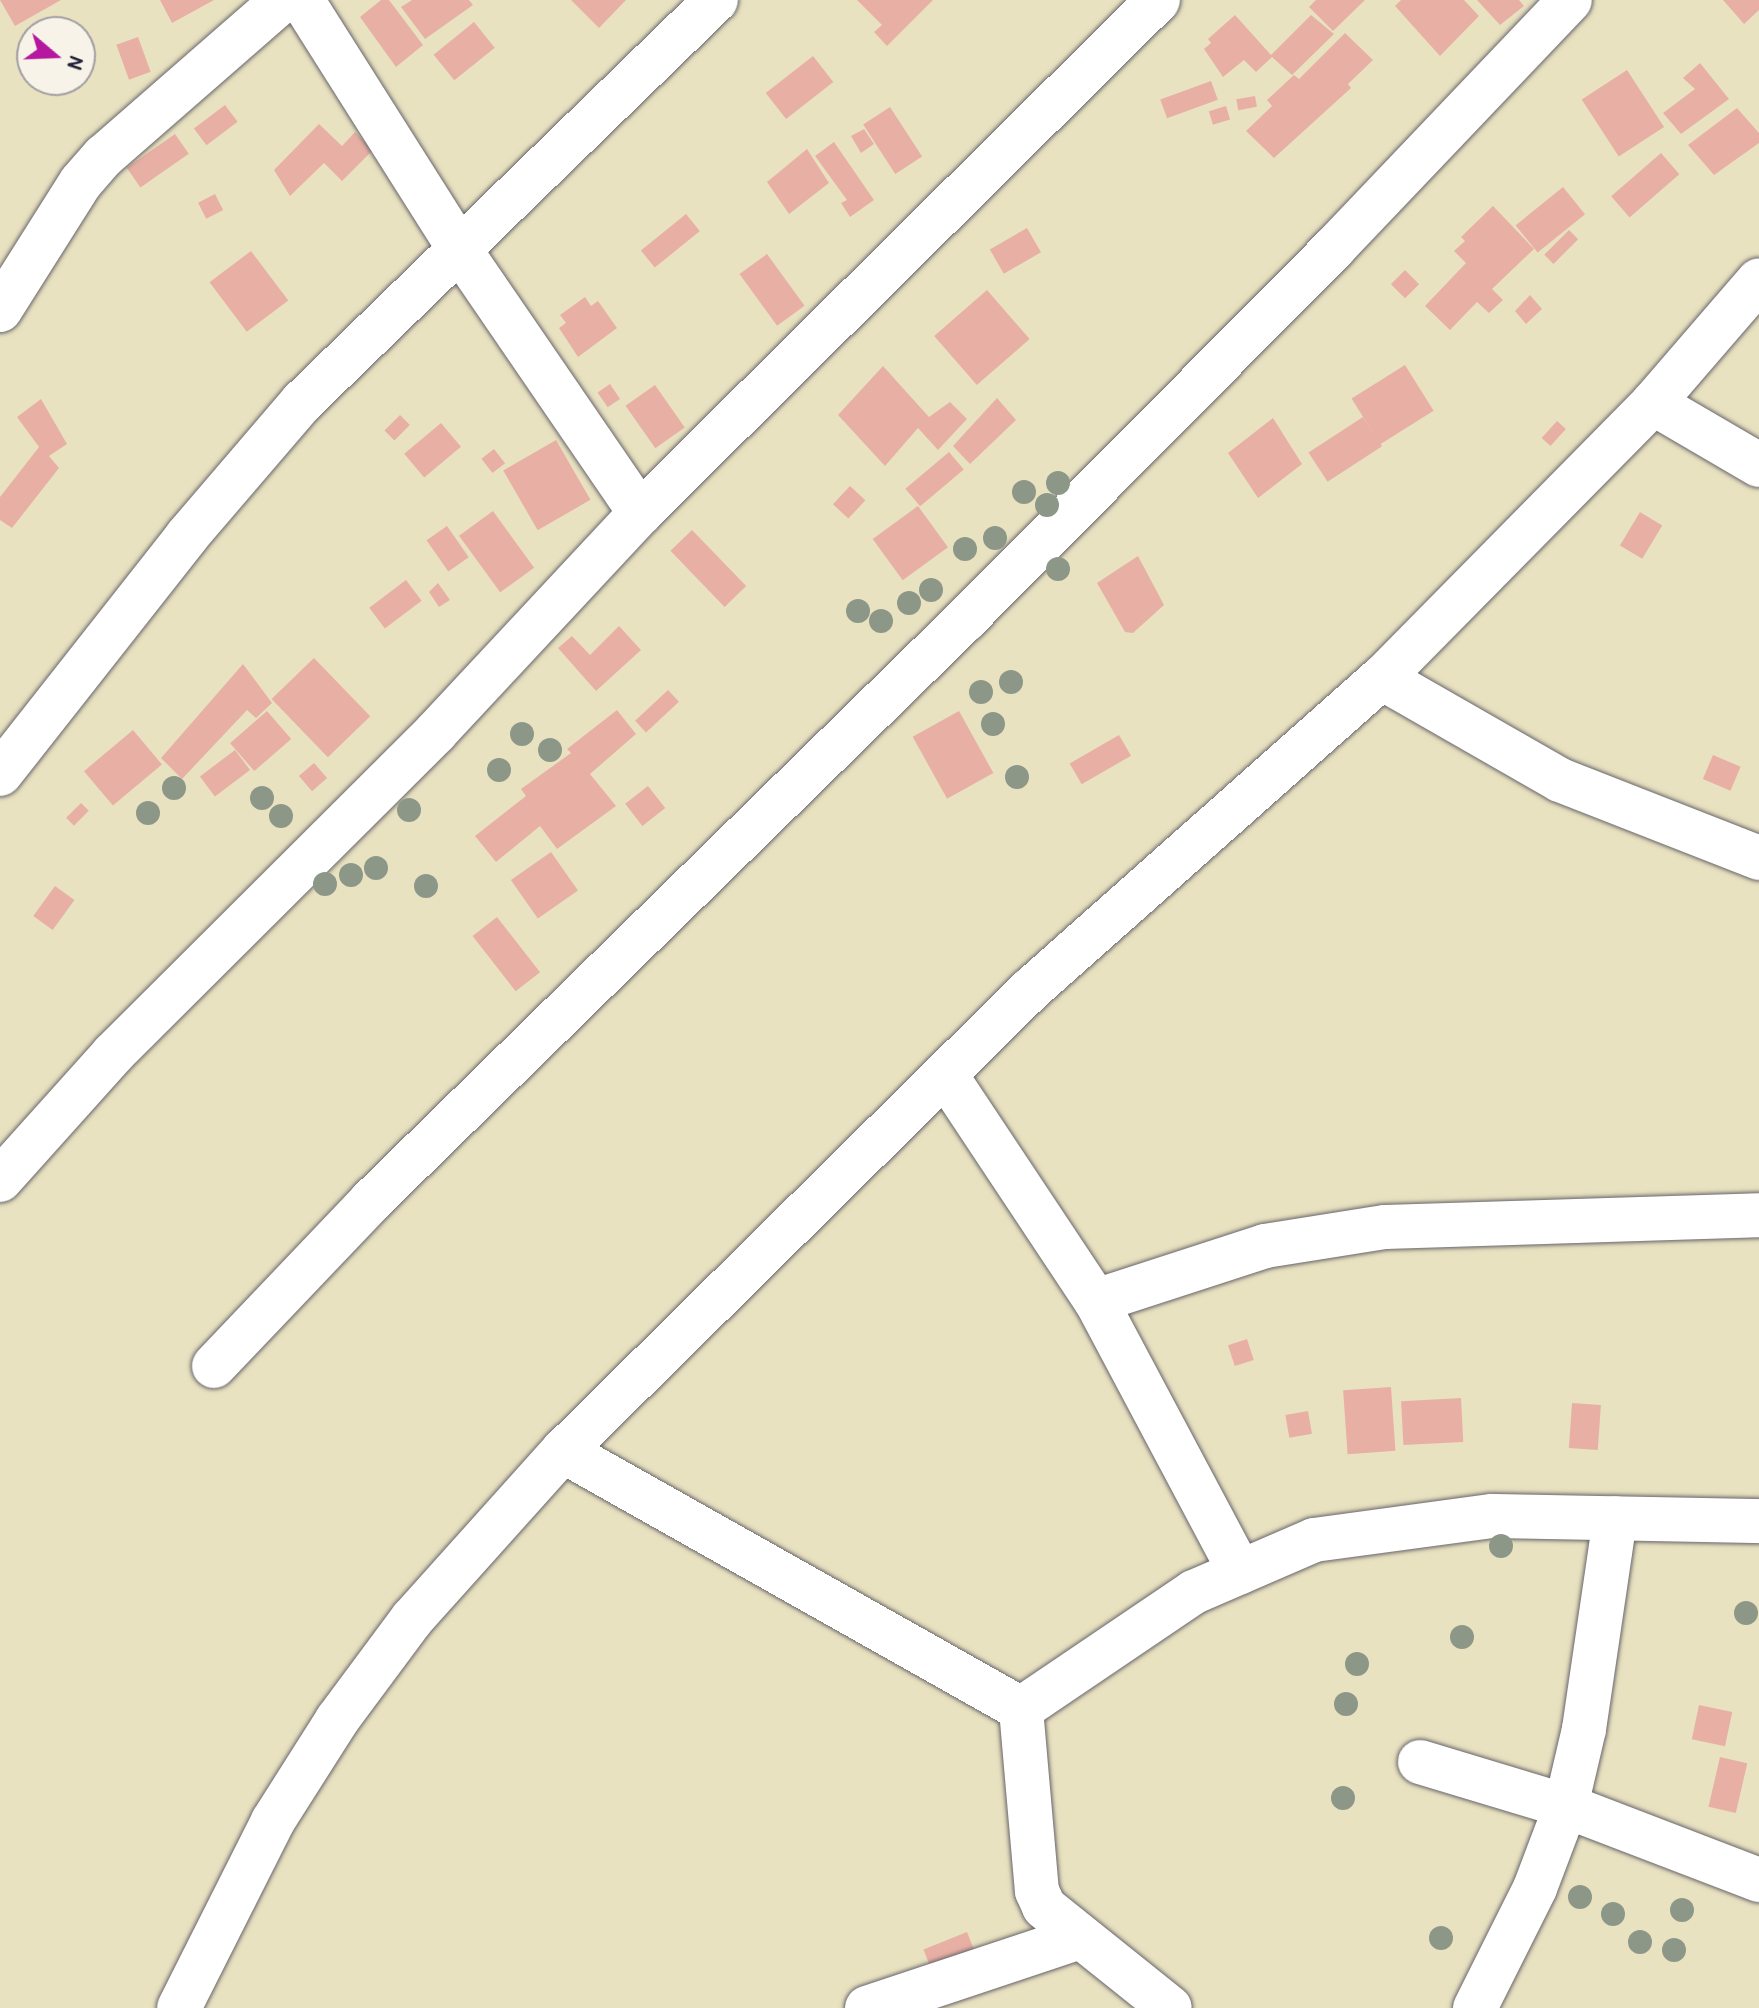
<!DOCTYPE html>
<html>
<head>
<meta charset="utf-8">
<style>
	body { margin:0 }
	#map { position:relative; width:1759px; height:2008px; overflow:hidden; background:#e9e2c1; font-family:"Patrick Hand",sans-serif }
	div>[style] { position:absolute }
	.building>* { inset:0; background:#e8b0a5; transform-origin:0 0 }
	.roads { filter:drop-shadow(0 0 2px #68656a) drop-shadow(0 0 2px #68656a) }
	.minor>* { height:44px; margin:-22px; padding:0 22px; transform-origin:22px; border-radius:22px; background:#fff }
	.trees>* { width:24px; height:24px; margin:-12px; border-radius:50%; background:#8d9788 }
	span { translate:-50% -50%; white-space:nowrap; text-align:center; line-height:1.15; -webkit-text-stroke:7px #f7f3e8; paint-order:stroke }
	.north { position:absolute; left:16px; top:16px; width:80px; height:80px; box-sizing:border-box; background:#f7f3e8; border:2px solid #a29fa3; border-radius:50%; rotate:109deg; font-size:22px; font-weight:700; line-height:32px; text-align:center; color:#22223b }
	.north::after { content:''; display:block; margin:auto; width:28px; height:36px; background:#b5179e; clip-path:polygon(50% 0,100% 100%,50% 72%,0 100%) }
</style>
</head>
<body>
<div id="map">
	<div class="building">
		<i style="clip-path:polygon(0 0,61px 0,15px 26px)"></i>
		<i style="clip-path:polygon(160px 0,214px 0,172px 23px)"></i>
		<i style="clip-path:polygon(381px 0,389px 0,423px 45px,396px 67px,360px 17px)"></i>
		<i style="clip-path:polygon(412px 0,469px 0,473px 5px,425px 39px,401px 7px)"></i>
		<i style="clip-path:polygon(571px 0,626px 0,599px 28px)"></i>
		<i style="clip-path:polygon(857px 0,933px 0,887px 46px,874px 32px,882px 25px)"></i>
		<i style="clip-path:polygon(1316px 0,1365px 0,1333px 31px,1309px 7px)"></i>
		<i style="clip-path:polygon(1401px 0,1464px 0,1479px 16px,1440px 56px,1395px 6px)"></i>
		<i style="clip-path:polygon(1477px 0,1519px 0,1524px 6px,1500px 25px)"></i>
		<i style="clip-path:polygon(1723px 0,1759px 0,1759px 10px,1744px 24px)"></i>
		<i style="clip-path:polygon(1235px 15px,1271px 55px,1311px 15px,1334px 34px,1292px 75px,1272px 57px,1256px 72px,1244px 60px,1223px 77px,1204px 49px,1211px 43px,1208px 39px)"></i>
		<i style="left:474px;top:22px;width:33px;height:52px;rotate:51deg"></i>
		<i style="clip-path:polygon(1345px 33px,1373px 60px,1348px 84px,1351px 88px,1274px 158px,1246px 131px,1272px 106px,1267px 100px,1294px 75px,1299px 79px)"></i>
		<i style="left:138px;top:37px;width:37px;height:23px;rotate:70deg"></i>
		<i style="left:813px;top:56px;width:33px;height:60px;rotate:52deg"></i>
		<i style="clip-path:polygon(1700px 63px,1729px 99px,1681px 134px,1663px 113px,1695px 89px,1683px 78px)"></i>
		<i style="left:1627px;top:70px;width:68px;height:54px;rotate:57deg"></i>
		<i style="left:1211px;top:81px;width:20px;height:54px;rotate:70deg"></i>
		<i style="left:1255px;top:96px;width:11px;height:19px;rotate:80deg"></i>
		<i style="left:225px;top:105px;width:21px;height:39px;rotate:53deg"></i>
		<i style="left:1226px;top:106px;width:14px;height:18px;rotate:73deg"></i>
		<i style="left:890px;top:107px;width:59px;height:32px;rotate:57deg"></i>
		<i style="clip-path:polygon(1737px 108px,1759px 133px,1759px 143px,1714px 175px,1688px 145px)"></i>
		<i style="clip-path:polygon(319px 124px,342px 146px,355px 132px,373px 150px,342px 181px,324px 163px,290px 196px,274px 170px)"></i>
		<i style="clip-path:polygon(864px 129px,874px 144px,861px 153px,851px 136px)"></i>
		<i style="left:175px;top:134px;width:24px;height:59px;rotate:55deg"></i>
		<i style="clip-path:polygon(834px 142px,874px 200px,850px 217px,841px 203px,847px 200px,815px 156px)"></i>
		<i style="clip-path:polygon(807px 149px,829px 183px,789px 214px,767px 182px)"></i>
		<i style="left:1661px;top:153px;width:28px;height:66px;rotate:49deg"></i>
		<i style="left:1563px;top:187px;width:35px;height:61px;rotate:51deg"></i>
		<i style="left:215px;top:194px;width:18px;height:19px;rotate:63deg"></i>
		<i style="clip-path:polygon(1493px 206px,1534px 249px,1492px 289px,1503px 300px,1489px 313px,1477px 302px,1450px 330px,1425px 306px,1466px 263px,1454px 251px,1465px 241px,1461px 237px)"></i>
		<i style="left:686px;top:214px;width:22px;height:58px;rotate:51deg"></i>
		<i style="left:1027px;top:228px;width:28px;height:43px;rotate:60deg"></i>
		<i style="left:1569px;top:230px;width:13px;height:35px;rotate:45deg"></i>
		<i style="left:251px;top:251px;width:62px;height:52px;rotate:53deg"></i>
		<i style="left:767px;top:254px;width:64px;height:34px;rotate:54deg"></i>
		<i style="left:1405px;top:270px;width:20px;height:20px;rotate:45deg"></i>
		<i style="left:987px;top:290px;width:65px;height:70px;rotate:49deg"></i>
		<i style="clip-path:polygon(1530px 295px,1542px 309px,1526px 324px,1515px 311px)"></i>
		<i style="clip-path:polygon(585px 297px,591px 306px,598px 301px,617px 328px,578px 357px,559px 328px,566px 323px,560px 315px)"></i>
		<i style="left:1405px;top:365px;width:54px;height:63px;rotate:58deg"></i>
		<i style="clip-path:polygon(883px 366px,929px 417px,950px 402px,967px 419px,938px 450px,918px 428px,885px 466px,838px 415px)"></i>
		<i style="left:610px;top:384px;width:18px;height:15px;rotate:56deg"></i>
		<i style="left:655px;top:385px;width:52px;height:36px;rotate:55deg"></i>
		<i style="clip-path:polygon(997px 398px,1016px 420px,970px 464px,953px 446px)"></i>
		<i style="clip-path:polygon(41px 399px,67px 444px,49px 456px,59px 468px,12px 528px,0 520px,0 497px,39px 447px,17px 417px)"></i>
		<i style="left:400px;top:415px;width:14px;height:22px;rotate:45deg"></i>
		<i style="left:1363px;top:417px;width:35px;height:65px;rotate:57deg"></i>
		<i style="clip-path:polygon(1273px 418px,1302px 464px,1258px 498px,1228px 453px)"></i>
		<i style="left:1557px;top:421px;width:12px;height:23px;rotate:42deg"></i>
		<i style="left:441px;top:423px;width:31px;height:48px;rotate:50deg"></i>
		<i style="left:556px;top:440px;width:69px;height:61px;rotate:60deg"></i>
		<i style="left:494px;top:449px;width:18px;height:16px;rotate:52deg"></i>
		<i style="left:949px;top:452px;width:23px;height:57px;rotate:50deg"></i>
		<i style="left:850px;top:486px;width:21px;height:25px;rotate:43deg"></i>
		<i style="left:918px;top:506px;width:51px;height:56px;rotate:54deg"></i>
		<i style="left:493px;top:511px;width:70px;height:42px;rotate:54deg"></i>
		<i style="left:1640px;top:512px;width:26px;height:39px;rotate:31deg"></i>
		<i style="left:447px;top:526px;width:38px;height:25px;rotate:55deg"></i>
		<i style="left:692px;top:530px;width:78px;height:30px;rotate:46deg"></i>
		<i style="clip-path:polygon(1138px 556px,1164px 605px,1133px 633px,1125px 632px,1097px 583px)"></i>
		<i style="left:406px;top:580px;width:26px;height:46px;rotate:53deg"></i>
		<i style="clip-path:polygon(438px 583px,450px 600px,439px 607px,429px 592px)"></i>
		<i style="clip-path:polygon(619px 626px,641px 650px,596px 691px,558px 648px,572px 636px,590px 655px)"></i>
		<i style="left:314px;top:658px;width:81px;height:59px;rotate:46deg"></i>
		<i style="clip-path:polygon(243px 664px,272px 703px,256px 718px,247px 710px,182px 779px,161px 758px)"></i>
		<i style="left:668px;top:690px;width:16px;height:45px;rotate:47deg"></i>
		<i style="clip-path:polygon(617px 710px,636px 734px,590px 774px,616px 806px,557px 849px,540px 826px,496px 862px,475px 836px,526px 796px,521px 789px,571px 753px,567px 749px)"></i>
		<i style="left:267px;top:711px;width:37px;height:49px;rotate:49deg"></i>
		<i style="left:959px;top:711px;width:71px;height:53px;rotate:61deg"></i>
		<i style="left:133px;top:730px;width:45px;height:64px;rotate:50deg"></i>
		<i style="left:1119px;top:735px;width:24px;height:57px;rotate:60deg"></i>
		<i style="left:235px;top:750px;width:25px;height:44px;rotate:53deg"></i>
		<i style="left:1713px;top:755px;width:30px;height:26px;rotate:23deg"></i>
		<i style="left:314px;top:763px;width:20px;height:20px;rotate:49deg"></i>
		<i style="left:648px;top:786px;width:28px;height:29px;rotate:52deg"></i>
		<i style="left:81px;top:803px;width:11px;height:21px;rotate:45deg"></i>
		<i style="left:551px;top:852px;width:47px;height:49px;rotate:55deg"></i>
		<i style="left:55px;top:886px;width:24px;height:37px;rotate:36deg"></i>
		<i style="left:497px;top:917px;width:70px;height:31px;rotate:52deg"></i>
		<i style="left:1247px;top:1339px;width:22px;height:20px;rotate:72deg"></i>
		<i style="left:1391px;top:1387px;width:64px;height:48px;rotate:86deg"></i>
		<i style="left:1461px;top:1398px;width:44px;height:60px;rotate:87deg"></i>
		<i style="left:1572px;top:1403px;width:29px;height:45px;rotate:4deg"></i>
		<i style="left:1308px;top:1411px;width:23px;height:23px;rotate:80deg"></i>
		<i style="left:1699px;top:1705px;width:34px;height:35px;rotate:12deg"></i>
		<i style="left:1720px;top:1757px;width:28px;height:51px;rotate:13deg"></i>
		<i style="left:967px;top:1932px;width:24px;height:47px;rotate:68deg"></i>
	</div>
	<div class="roads">
		<div class="minor">
			<i style="left:302px;top:0;width:296px;rotate:57.7deg"></i>
			<i style="left:460px;top:250px;width:319px;rotate:55.6deg"></i>
			<i style="left:0;top:310px;width:151px;rotate:-57.7deg"></i>
			<i style="left:81px;top:182px;width:35px;rotate:-49deg"></i>
			<i style="left:104px;top:156px;width:237px;rotate:-41.1deg"></i>
			<i style="left:1653px;top:403px;width:123px;rotate:30.3deg"></i>
			<i style="left:1382px;top:678px;width:205px;rotate:29.8deg"></i>
			<i style="left:1560px;top:780px;width:214px;rotate:21.4deg"></i>
			<i style="left:0;top:774px;width:303px;rotate:-51.8deg"></i>
			<i style="left:187px;top:536px;width:177px;rotate:-49.4deg"></i>
			<i style="left:302px;top:402px;width:577px;rotate:-44.16deg"></i>
			<i style="left:945px;top:1074px;width:273px;rotate:56.4deg"></i>
			<i style="left:1096px;top:1301px;width:307px;rotate:62deg"></i>
			<i style="left:0;top:1180px;width:169px;rotate:-48.1deg"></i>
			<i style="left:113px;top:1054px;width:456px;rotate:-44.9deg"></i>
			<i style="left:436px;top:732px;width:299px;rotate:-47deg"></i>
			<i style="left:640px;top:513px;width:729px;rotate:-44.72deg"></i>
			<i style="left:1096px;top:1301px;width:178px;rotate:-18deg"></i>
			<i style="left:1265px;top:1246px;width:121px;rotate:-9deg"></i>
			<i style="left:1385px;top:1227px;width:374px;rotate:-1.8deg"></i>
			<i style="left:214px;top:1366px;width:228px;rotate:-46.4deg"></i>
			<i style="left:371px;top:1201px;width:831px;rotate:-44.37deg"></i>
			<i style="left:965px;top:620px;width:524px;rotate:-45.23deg"></i>
			<i style="left:1334px;top:248px;width:342px;rotate:-46.4deg"></i>
			<i style="left:563px;top:1451px;width:526px;rotate:29.39deg"></i>
			<i style="left:1021px;top:1709px;width:209px;rotate:-34.1deg"></i>
			<i style="left:1194px;top:1592px;width:131px;rotate:-23.4deg"></i>
			<i style="left:1314px;top:1540px;width:180px;rotate:-7.7deg"></i>
			<i style="left:1492px;top:1516px;width:267px;rotate:1.1deg"></i>
			<i style="left:1021px;top:1709px;width:183px;rotate:85deg"></i>
			<i style="left:1037px;top:1891px;width:17px;rotate:66deg"></i>
			<i style="left:1044px;top:1907px;width:161px;rotate:38.7deg"></i>
			<i style="left:1420px;top:1762px;width:152px;rotate:16.8deg"></i>
			<i style="left:1566px;top:1806px;width:207px;rotate:21deg"></i>
			<i style="left:179px;top:2008px;width:209px;rotate:-63.3deg"></i>
			<i style="left:273px;top:1821px;width:120px;rotate:-57.6deg"></i>
			<i style="left:337px;top:1720px;width:126px;rotate:-53.4deg"></i>
			<i style="left:412px;top:1619px;width:226px;rotate:-48.1deg"></i>
			<i style="left:563px;top:1451px;width:656px;rotate:-44.63deg"></i>
			<i style="left:1030px;top:990px;width:470px;rotate:-41.6deg"></i>
			<i style="left:1382px;top:678px;width:386px;rotate:-45.4deg"></i>
			<i style="left:1653px;top:403px;width:162px;rotate:-49.2deg"></i>
			<i style="left:867px;top:2008px;width:225px;rotate:-18.4deg"></i>
			<i style="left:1475px;top:2008px;width:134px;rotate:-63.4deg"></i>
			<i style="left:1535px;top:1888px;width:88px;rotate:-69.3deg"></i>
			<i style="left:1566px;top:1806px;width:79px;rotate:-76.8deg"></i>
			<i style="left:1584px;top:1729px;width:213px;rotate:-81.6deg"></i>
		</div>
	</div>
	<div class="trees">
		<i style="left:1058px;top:483px"></i>
		<i style="left:1024px;top:492px"></i>
		<i style="left:1047px;top:505px"></i>
		<i style="left:995px;top:538px"></i>
		<i style="left:965px;top:549px"></i>
		<i style="left:1058px;top:569px"></i>
		<i style="left:931px;top:590px"></i>
		<i style="left:909px;top:603px"></i>
		<i style="left:858px;top:611px"></i>
		<i style="left:881px;top:621px"></i>
		<i style="left:1011px;top:682px"></i>
		<i style="left:981px;top:692px"></i>
		<i style="left:993px;top:724px"></i>
		<i style="left:522px;top:734px"></i>
		<i style="left:550px;top:750px"></i>
		<i style="left:499px;top:770px"></i>
		<i style="left:1017px;top:777px"></i>
		<i style="left:174px;top:788px"></i>
		<i style="left:262px;top:798px"></i>
		<i style="left:409px;top:810px"></i>
		<i style="left:148px;top:813px"></i>
		<i style="left:281px;top:816px"></i>
		<i style="left:376px;top:868px"></i>
		<i style="left:351px;top:875px"></i>
		<i style="left:325px;top:884px"></i>
		<i style="left:426px;top:886px"></i>
		<i style="left:1501px;top:1546px"></i>
		<i style="left:1746px;top:1613px"></i>
		<i style="left:1462px;top:1637px"></i>
		<i style="left:1357px;top:1664px"></i>
		<i style="left:1346px;top:1704px"></i>
		<i style="left:1343px;top:1798px"></i>
		<i style="left:1580px;top:1897px"></i>
		<i style="left:1682px;top:1910px"></i>
		<i style="left:1613px;top:1914px"></i>
		<i style="left:1441px;top:1938px"></i>
		<i style="left:1640px;top:1942px"></i>
		<i style="left:1674px;top:1950px"></i>
	</div>
	<div class="north">N</div>
</div>
</body>
</html>
